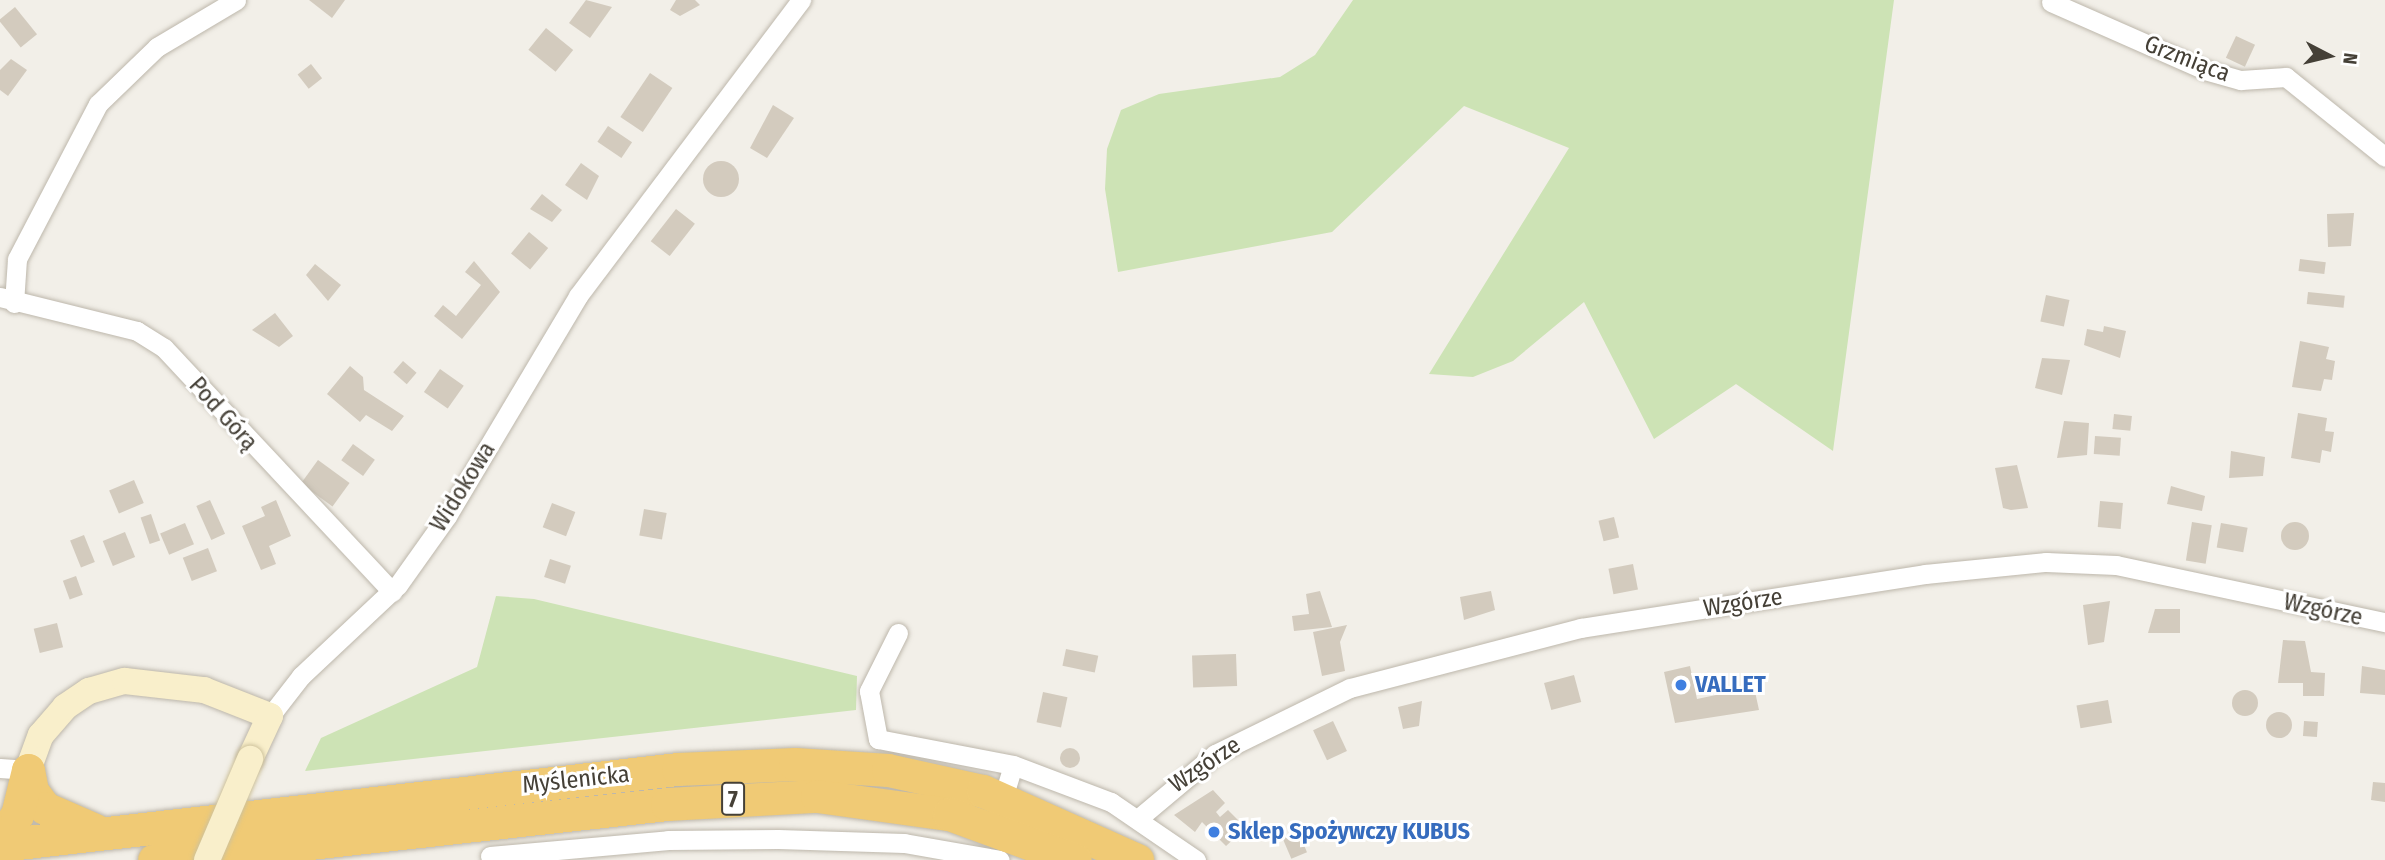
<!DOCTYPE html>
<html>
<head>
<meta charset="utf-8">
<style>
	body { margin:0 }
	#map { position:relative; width:2385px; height:860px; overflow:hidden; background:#f2efe8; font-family:"Fira Sans Condensed",sans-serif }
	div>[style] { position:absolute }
	.green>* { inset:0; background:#cde3b5 }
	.building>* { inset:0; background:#d3cbbe; transform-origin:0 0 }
	.round { border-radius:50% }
	.roads { filter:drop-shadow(0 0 2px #bdb7ab) drop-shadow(0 0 2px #bdb7ab) }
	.street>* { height:19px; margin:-9.5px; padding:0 9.5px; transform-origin:9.5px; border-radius:9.5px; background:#fff }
	.secondary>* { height:26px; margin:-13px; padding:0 13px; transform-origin:13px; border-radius:13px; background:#f9efcb }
	.highway>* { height:33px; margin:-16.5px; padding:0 16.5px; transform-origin:16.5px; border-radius:16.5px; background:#f0ca75 }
	.bridges { filter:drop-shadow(0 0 2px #cec29c) drop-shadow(0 0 2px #cec29c) }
	.secondary-bridge>* { height:26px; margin:-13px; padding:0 13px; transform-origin:13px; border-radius:13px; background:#f9efcb }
	.dots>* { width:19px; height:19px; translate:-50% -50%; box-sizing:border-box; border:4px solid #fff; border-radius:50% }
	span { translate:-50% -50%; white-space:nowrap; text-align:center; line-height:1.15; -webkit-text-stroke:6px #fff; paint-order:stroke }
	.shield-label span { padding:2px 5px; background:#fff; border:2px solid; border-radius:5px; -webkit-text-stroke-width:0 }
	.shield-label { font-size:23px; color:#454037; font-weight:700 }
	.street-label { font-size:24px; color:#454037 }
	.shop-label { font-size:24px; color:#366cbe; font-weight:700 }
	.left { translate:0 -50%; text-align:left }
	.north { position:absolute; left:2294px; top:21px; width:70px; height:70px; -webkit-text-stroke:5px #fff; paint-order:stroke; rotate:97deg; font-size:19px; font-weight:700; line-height:28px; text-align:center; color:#454037 }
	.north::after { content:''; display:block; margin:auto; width:24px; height:32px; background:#454037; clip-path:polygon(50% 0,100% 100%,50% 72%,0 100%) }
</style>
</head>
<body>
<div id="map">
	<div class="green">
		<i style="clip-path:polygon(1353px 0,1894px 0,1833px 451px,1736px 384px,1654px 439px,1584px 302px,1513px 361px,1473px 377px,1429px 374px,1569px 148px,1464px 106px,1332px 232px,1118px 272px,1105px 189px,1107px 149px,1121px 110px,1159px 94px,1280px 77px,1315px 55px)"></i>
		<i style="clip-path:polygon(496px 596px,534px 599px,857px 676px,856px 710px,305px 771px,321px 738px,477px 667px)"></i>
	</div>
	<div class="building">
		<i style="clip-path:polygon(309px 0,345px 0,332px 18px)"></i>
		<i style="clip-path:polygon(586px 0,612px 7px,590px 38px,569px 23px)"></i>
		<i style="clip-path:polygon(676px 0,695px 0,700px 5px,680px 16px,670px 10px)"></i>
		<i style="left:15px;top:7px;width:35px;height:21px;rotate:51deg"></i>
		<i style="left:546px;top:28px;width:35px;height:28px;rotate:39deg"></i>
		<i style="left:2236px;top:36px;width:21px;height:24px;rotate:25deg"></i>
		<i style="clip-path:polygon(11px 59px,27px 70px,8px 96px,0 90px,0 70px)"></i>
		<i style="left:311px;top:64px;width:18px;height:17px;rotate:52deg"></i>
		<i style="left:650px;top:73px;width:27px;height:53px;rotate:34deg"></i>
		<i style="clip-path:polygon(773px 105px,794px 118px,767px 158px,750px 148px)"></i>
		<i style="left:608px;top:126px;width:29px;height:19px;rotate:34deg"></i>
		<i class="round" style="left:703px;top:161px;width:36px;height:36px"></i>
		<i style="clip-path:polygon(581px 163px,599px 176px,587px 200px,565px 185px)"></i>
		<i style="clip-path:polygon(542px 194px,562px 210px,552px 222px,530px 209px)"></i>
		<i style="left:676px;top:209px;width:24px;height:41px;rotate:38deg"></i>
		<i style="clip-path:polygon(2354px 213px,2351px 246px,2328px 247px,2327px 214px)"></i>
		<i style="left:529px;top:232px;width:25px;height:28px;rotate:40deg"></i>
		<i style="left:2300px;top:259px;width:26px;height:12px;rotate:7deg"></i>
		<i style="clip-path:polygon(474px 261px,500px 292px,462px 339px,434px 316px,443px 305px,456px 316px,481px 285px,465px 272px)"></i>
		<i style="clip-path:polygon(315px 264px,341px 285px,328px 301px,306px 275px)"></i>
		<i style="left:2308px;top:292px;width:37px;height:12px;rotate:6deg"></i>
		<i style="left:2046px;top:295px;width:24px;height:27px;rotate:12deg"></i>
		<i style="clip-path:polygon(275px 313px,293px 336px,279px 347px,252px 330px)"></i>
		<i style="clip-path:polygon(2104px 326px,2126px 331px,2120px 358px,2084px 345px,2087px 329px,2103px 332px)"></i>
		<i style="clip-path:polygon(2300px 341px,2329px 347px,2326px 359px,2335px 361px,2332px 380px,2324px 379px,2321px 391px,2292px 387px)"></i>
		<i style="clip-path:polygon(2042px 358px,2070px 360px,2062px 395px,2035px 388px)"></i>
		<i style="left:403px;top:361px;width:18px;height:15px;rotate:41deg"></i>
		<i style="clip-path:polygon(350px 366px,363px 377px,364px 390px,404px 416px,392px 431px,366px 415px,360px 422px,327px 394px)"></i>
		<i style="left:440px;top:369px;width:29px;height:28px;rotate:35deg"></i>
		<i style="clip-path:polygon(2298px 413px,2327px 418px,2325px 431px,2334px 432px,2331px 452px,2322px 450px,2320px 463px,2291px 458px)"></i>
		<i style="left:2114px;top:414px;width:18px;height:15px;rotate:6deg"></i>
		<i style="clip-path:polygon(2064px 421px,2089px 423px,2087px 455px,2057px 458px)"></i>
		<i style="left:2095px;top:436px;width:26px;height:18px;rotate:4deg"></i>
		<i style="left:353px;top:444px;width:27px;height:20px;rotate:36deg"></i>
		<i style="clip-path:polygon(2231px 451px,2265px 457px,2263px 476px,2229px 478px)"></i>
		<i style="left:318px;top:460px;width:39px;height:29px;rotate:36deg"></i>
		<i style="clip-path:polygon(2017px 465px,2028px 508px,2011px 510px,2003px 508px,1995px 468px)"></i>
		<i style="left:134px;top:480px;width:25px;height:27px;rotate:67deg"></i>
		<i style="clip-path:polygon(2171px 486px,2205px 496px,2202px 511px,2167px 504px)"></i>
		<i style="left:210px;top:500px;width:37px;height:15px;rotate:66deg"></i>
		<i style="clip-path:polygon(276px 500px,291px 536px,269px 546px,276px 564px,261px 570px,242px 526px,265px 516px,261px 507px)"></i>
		<i style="left:2100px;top:501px;width:23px;height:26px;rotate:5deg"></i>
		<i style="left:552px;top:503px;width:25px;height:26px;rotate:21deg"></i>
		<i style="left:644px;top:509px;width:23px;height:27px;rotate:10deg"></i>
		<i style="left:151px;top:514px;width:28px;height:11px;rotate:71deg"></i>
		<i style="left:1614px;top:517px;width:21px;height:16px;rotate:76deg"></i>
		<i class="round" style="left:2281px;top:522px;width:28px;height:28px"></i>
		<i style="left:2192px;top:522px;width:20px;height:39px;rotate:9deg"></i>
		<i style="left:185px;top:523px;width:23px;height:27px;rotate:67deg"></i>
		<i style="left:2221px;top:523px;width:27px;height:25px;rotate:10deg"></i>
		<i style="left:125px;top:532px;width:27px;height:24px;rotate:68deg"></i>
		<i style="left:84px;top:535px;width:29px;height:15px;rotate:68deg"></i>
		<i style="left:208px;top:548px;width:25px;height:27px;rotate:69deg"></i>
		<i style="left:550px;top:559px;width:22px;height:19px;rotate:18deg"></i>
		<i style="left:1633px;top:564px;width:26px;height:25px;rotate:79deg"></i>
		<i style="left:76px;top:576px;width:20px;height:14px;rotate:70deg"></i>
		<i style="clip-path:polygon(1320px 591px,1332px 627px,1294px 631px,1292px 616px,1309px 614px,1306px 594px)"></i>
		<i style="clip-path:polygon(1491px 591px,1495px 610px,1464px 620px,1460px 597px)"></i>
		<i style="clip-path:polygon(2110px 601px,2104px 642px,2088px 645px,2083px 605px)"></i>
		<i style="clip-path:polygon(2155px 609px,2180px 609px,2180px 633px,2148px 633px)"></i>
		<i style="left:57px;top:623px;width:25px;height:24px;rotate:76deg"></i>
		<i style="clip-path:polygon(1347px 625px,1340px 642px,1345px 671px,1322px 676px,1313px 632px)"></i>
		<i style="clip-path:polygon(2283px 640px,2305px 641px,2311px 672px,2325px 673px,2324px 696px,2303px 696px,2303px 683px,2278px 683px)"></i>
		<i style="left:1066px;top:649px;width:33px;height:17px;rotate:12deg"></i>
		<i style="left:1236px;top:654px;width:32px;height:44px;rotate:88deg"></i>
		<i style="clip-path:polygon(1690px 666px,1697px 699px,1754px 687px,1759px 710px,1675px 723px,1664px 672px)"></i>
		<i style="clip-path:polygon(2362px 666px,2385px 670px,2385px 695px,2360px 693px)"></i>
		<i style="left:1574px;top:675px;width:28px;height:31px;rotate:75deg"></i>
		<i class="round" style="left:2232px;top:690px;width:26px;height:26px"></i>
		<i style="left:1043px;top:692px;width:25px;height:31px;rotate:12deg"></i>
		<i style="left:2108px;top:700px;width:23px;height:32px;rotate:80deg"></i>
		<i style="clip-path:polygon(1422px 701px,1419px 726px,1403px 729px,1398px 707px)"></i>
		<i class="round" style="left:2266px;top:712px;width:26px;height:26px"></i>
		<i style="left:1333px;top:721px;width:33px;height:22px;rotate:65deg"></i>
		<i style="left:2304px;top:721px;width:14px;height:15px;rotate:4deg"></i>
		<i class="round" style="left:1060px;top:748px;width:20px;height:20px"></i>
		<i style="clip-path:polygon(2373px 782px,2385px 783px,2385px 802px,2371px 800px)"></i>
		<i style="clip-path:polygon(1213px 790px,1225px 803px,1216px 812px,1220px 817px,1228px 810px,1239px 821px,1231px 829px,1238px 835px,1226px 846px,1202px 822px,1195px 832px,1174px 815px)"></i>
		<i style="left:1298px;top:831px;width:23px;height:17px;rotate:67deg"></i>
	</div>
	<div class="roads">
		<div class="street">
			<i style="left:2051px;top:2px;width:168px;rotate:23.8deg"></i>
			<i style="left:2205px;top:70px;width:37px;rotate:16deg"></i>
			<i style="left:2241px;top:80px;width:45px;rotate:-3.8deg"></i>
			<i style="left:2286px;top:77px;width:127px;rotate:38.9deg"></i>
			<i style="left:0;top:297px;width:141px;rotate:13.9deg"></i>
			<i style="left:137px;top:331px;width:32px;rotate:32deg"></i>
			<i style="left:164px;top:348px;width:334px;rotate:46.9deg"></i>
			<i style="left:14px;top:303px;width:44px;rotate:-86.1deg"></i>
			<i style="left:17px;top:259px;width:175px;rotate:-62.4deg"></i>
			<i style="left:98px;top:104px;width:82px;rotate:-44deg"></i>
			<i style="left:157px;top:47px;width:92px;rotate:-30.7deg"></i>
			<i style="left:898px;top:633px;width:65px;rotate:116.6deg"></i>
			<i style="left:869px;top:691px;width:49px;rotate:79.4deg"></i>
			<i style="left:878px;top:739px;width:137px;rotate:10.9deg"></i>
			<i style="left:270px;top:716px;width:51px;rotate:-52.2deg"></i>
			<i style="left:301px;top:676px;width:133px;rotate:-43.2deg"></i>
			<i style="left:398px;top:585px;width:85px;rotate:-54.6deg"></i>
			<i style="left:447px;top:516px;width:256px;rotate:-59.2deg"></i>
			<i style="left:578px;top:296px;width:371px;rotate:-53deg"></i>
			<i style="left:0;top:768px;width:28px;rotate:4deg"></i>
			<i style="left:1003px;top:798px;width:34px;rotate:-73deg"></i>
			<i style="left:1013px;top:765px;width:105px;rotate:20.7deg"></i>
			<i style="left:1111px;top:802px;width:103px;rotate:34.3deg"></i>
			<i style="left:1140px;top:817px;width:98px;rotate:-40deg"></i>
			<i style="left:1215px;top:754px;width:150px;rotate:-26.1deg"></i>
			<i style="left:1350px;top:688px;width:239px;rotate:-14.6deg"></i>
			<i style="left:1581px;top:628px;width:348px;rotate:-8.9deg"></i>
			<i style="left:1925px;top:574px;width:122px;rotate:-5.7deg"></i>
			<i style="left:2046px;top:562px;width:70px;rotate:2.5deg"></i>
			<i style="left:2116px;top:565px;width:275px;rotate:12deg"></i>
			<i style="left:490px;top:856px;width:179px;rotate:-5.1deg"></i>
			<i style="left:668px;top:840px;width:110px;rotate:-0.5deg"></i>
			<i style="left:778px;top:839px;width:126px;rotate:1.8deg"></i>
			<i style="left:904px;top:843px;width:97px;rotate:10deg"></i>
		</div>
		<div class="secondary">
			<i style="left:28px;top:770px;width:37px;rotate:-70deg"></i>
			<i style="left:41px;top:735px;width:37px;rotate:-49deg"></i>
			<i style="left:65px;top:707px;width:29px;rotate:-34deg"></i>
			<i style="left:89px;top:691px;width:37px;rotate:-16deg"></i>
			<i style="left:125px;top:681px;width:80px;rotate:6.5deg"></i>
			<i style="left:204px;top:690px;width:71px;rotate:21.5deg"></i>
			<i style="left:270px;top:716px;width:47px;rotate:114.9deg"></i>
		</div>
		<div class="highway">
			<i style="left:28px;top:770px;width:21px;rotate:79deg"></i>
			<i style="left:32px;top:791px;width:21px;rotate:53deg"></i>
			<i style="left:45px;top:808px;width:55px;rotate:23.7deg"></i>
			<i style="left:0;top:838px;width:29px;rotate:-54deg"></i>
			<i style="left:17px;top:815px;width:46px;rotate:-76.3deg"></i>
			<i style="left:0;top:845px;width:682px;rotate:-6.4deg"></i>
			<i style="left:678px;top:769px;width:117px;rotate:-2.4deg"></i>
			<i style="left:795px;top:764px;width:93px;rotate:3.7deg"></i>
			<i style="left:888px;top:770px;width:97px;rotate:12.5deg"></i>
			<i style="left:983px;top:791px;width:169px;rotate:24.1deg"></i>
			<i style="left:154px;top:860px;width:516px;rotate:-6.23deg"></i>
			<i style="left:667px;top:804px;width:150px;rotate:-3.1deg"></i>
			<i style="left:817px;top:796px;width:133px;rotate:7.8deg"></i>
			<i style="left:949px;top:814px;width:134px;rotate:20.1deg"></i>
		</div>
	</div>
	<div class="bridges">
		<div class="secondary-bridge">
			<i style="left:207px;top:860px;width:110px;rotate:-66.9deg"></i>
		</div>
	</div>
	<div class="dots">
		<i style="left:1681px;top:685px;background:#3f7fe0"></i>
		<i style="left:1214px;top:832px;background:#3f7fe0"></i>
	</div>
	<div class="shield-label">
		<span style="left:733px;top:799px">7</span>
	</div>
	<div class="street-label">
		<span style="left:2187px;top:59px;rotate:21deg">Grzmiąca</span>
		<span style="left:223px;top:414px;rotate:48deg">Pod Górą</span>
		<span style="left:463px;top:487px;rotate:-58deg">Widokowa</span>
		<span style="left:1743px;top:603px;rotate:-9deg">Wzgórze</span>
		<span style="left:2323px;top:610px;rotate:12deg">Wzgórze</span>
		<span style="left:1205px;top:765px;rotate:-34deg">Wzgórze</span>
		<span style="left:576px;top:780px;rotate:-6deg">Myślenicka</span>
	</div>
	<div class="shop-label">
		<span class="left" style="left:1695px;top:685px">VALLET</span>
		<span class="left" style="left:1228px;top:832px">Sklep Spożywczy KUBUS</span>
	</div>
	<div class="north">N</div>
</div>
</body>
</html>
